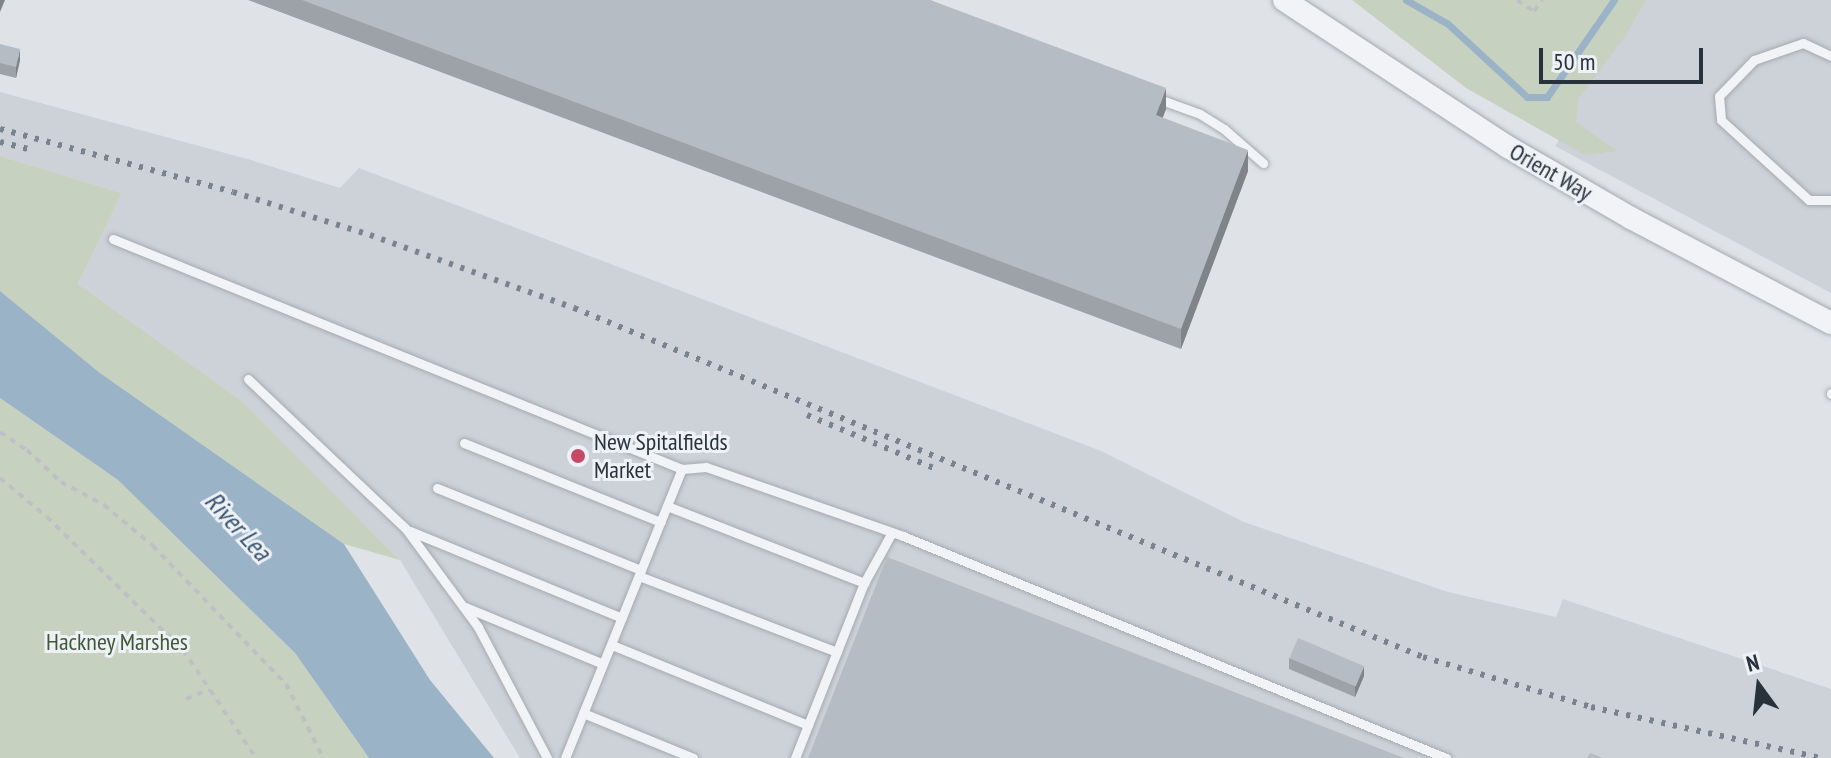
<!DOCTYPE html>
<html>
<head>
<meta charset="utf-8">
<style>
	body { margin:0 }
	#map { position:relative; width:1831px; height:758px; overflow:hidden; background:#dfe3e7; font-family:"PT Sans Narrow",sans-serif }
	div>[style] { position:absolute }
	.built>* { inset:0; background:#cdd2d9 }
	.green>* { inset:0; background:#c6d1c0 }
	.water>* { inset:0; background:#9bb3c6 }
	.stream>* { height:7px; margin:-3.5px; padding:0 3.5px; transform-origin:3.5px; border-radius:3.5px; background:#9bb3c6 }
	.path>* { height:4px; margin-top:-2px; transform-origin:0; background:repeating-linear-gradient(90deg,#bdc1c6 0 6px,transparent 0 12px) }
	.roads { filter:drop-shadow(0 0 2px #a4aab1) drop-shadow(0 0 2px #a4aab1) }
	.service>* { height:9px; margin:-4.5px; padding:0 4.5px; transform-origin:4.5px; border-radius:4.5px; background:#f1f3f6 }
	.tertiary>* { height:22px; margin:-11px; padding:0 11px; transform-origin:11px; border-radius:11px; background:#f1f3f6 }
	.rail>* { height:6px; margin-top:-3px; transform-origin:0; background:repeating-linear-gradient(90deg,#798390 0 4px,transparent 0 12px) }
	.wall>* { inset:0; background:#9da2a9 }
	.shaded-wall>* { inset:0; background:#7f8489 }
	.building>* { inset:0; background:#b6bcc4; transform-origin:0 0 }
	.dots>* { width:22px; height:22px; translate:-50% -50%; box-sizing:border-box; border:4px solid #eef1f5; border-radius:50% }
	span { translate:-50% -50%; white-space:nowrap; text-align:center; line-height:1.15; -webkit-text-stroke:6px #eef1f5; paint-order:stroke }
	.street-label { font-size:24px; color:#28323d }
	.poi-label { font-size:24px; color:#28323d }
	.left { translate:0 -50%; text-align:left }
	.park-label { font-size:24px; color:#3f5837 }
	.water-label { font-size:26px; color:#35536f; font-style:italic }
	.north { position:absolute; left:1719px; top:646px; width:80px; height:80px; -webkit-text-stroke:6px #eef1f5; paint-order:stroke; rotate:345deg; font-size:22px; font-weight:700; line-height:32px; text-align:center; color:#28323d }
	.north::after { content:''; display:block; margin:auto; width:28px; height:36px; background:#28323d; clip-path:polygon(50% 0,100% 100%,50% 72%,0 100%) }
	.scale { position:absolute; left:1539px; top:48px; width:164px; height:36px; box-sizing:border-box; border:4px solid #28323d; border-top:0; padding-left:10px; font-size:24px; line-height:28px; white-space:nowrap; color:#28323d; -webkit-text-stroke:6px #eef1f5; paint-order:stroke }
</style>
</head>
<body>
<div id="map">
	<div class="built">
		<i style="clip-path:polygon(1606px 0,1831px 0,1831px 293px,1555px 146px,1572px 120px,1547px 83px)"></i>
		<i style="clip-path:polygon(0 92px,251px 160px,340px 188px,359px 168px,1101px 451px,1244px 522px,1448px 592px,1556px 617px,1563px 599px,1831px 689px,1831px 758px,520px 758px,400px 560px,242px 401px,78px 284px,122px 193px,0 156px)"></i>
	</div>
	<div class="green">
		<i style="clip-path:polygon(1352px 0,1646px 0,1626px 35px,1579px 98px,1576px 122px,1617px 151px,1585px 155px,1466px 88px)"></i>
		<i style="clip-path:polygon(0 156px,122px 193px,78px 284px,242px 401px,400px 560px,344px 544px,100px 373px,0 291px)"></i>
		<i style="clip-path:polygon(0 398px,118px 480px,295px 653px,369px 758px,0 758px)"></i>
	</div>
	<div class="water">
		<i style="clip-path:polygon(0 291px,100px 373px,344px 544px,430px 680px,494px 758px,369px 758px,295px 653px,118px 480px,0 398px)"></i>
	</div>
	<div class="stream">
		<i style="left:1406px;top:0;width:48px;rotate:29.7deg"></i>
		<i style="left:1448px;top:24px;width:108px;rotate:42.7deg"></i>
		<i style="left:1527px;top:97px;width:20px"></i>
		<i style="left:1547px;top:97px;width:118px;rotate:-55.4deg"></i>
	</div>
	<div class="path">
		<i style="left:1517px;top:0;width:20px;rotate:33deg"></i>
		<i style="left:1534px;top:11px;width:14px;rotate:-54deg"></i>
		<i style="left:0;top:432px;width:32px;rotate:34deg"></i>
		<i style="left:27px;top:450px;width:47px;rotate:43.3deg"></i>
		<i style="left:61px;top:482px;width:49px;rotate:28.1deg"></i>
		<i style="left:104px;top:505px;width:64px;rotate:39.9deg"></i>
		<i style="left:153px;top:546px;width:192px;rotate:46.1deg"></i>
		<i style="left:286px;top:684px;width:83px;rotate:63.4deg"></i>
		<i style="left:0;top:478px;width:61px;rotate:39.7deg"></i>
		<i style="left:47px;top:517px;width:190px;rotate:44.4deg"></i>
		<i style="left:183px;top:650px;width:130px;rotate:55.9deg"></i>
		<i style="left:186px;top:699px;width:25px;rotate:-23deg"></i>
	</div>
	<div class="roads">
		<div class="service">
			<i style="left:1831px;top:56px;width:31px;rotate:-155deg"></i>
			<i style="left:1803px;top:43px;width:52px;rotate:160.9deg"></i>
			<i style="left:1754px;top:60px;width:50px;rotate:134.2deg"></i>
			<i style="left:1719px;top:96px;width:24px;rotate:85deg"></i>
			<i style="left:1721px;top:120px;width:119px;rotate:42.3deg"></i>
			<i style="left:1809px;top:200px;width:22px"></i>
			<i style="left:1156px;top:98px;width:47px;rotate:20deg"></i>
			<i style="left:1200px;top:114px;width:28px;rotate:32deg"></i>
			<i style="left:1224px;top:129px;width:52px;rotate:41.1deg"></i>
			<i style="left:113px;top:239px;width:614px;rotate:22.01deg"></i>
			<i style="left:682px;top:469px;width:24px;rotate:-5deg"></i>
			<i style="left:706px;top:467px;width:209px;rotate:19.3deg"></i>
			<i style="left:903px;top:536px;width:587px;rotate:22.24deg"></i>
			<i style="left:248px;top:379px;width:218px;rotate:43.5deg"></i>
			<i style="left:406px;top:529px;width:122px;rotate:53.7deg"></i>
			<i style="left:478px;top:627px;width:148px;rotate:62.2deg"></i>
			<i style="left:1831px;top:393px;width:1px;rotate:90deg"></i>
			<i style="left:464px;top:443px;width:212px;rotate:21.9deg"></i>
			<i style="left:437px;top:488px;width:220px;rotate:21.9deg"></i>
			<i style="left:667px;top:506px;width:212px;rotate:21.3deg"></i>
			<i style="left:410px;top:531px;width:229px;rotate:22.3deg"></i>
			<i style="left:639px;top:576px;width:212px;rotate:21deg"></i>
			<i style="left:465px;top:607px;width:149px;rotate:22.4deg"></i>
			<i style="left:612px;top:645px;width:212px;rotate:22.2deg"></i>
			<i style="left:583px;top:713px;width:119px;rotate:22.2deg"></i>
			<i style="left:565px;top:758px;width:312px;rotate:-68deg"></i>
			<i style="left:795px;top:758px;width:188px;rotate:-68.5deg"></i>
			<i style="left:864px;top:583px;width:56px;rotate:-61.1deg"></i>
		</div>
		<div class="tertiary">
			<i style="left:1284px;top:0;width:268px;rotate:33.3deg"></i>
			<i style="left:1508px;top:147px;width:142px;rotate:30deg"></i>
			<i style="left:1631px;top:218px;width:226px;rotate:27.7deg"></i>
		</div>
	</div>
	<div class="rail">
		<i style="left:0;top:129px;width:241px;rotate:15.1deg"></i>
		<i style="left:233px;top:192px;width:144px;rotate:17.4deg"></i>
		<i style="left:370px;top:235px;width:217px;rotate:19.7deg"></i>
		<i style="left:574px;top:308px;width:918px;rotate:22.35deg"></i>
		<i style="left:1423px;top:657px;width:175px;rotate:16.6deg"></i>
		<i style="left:1591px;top:707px;width:236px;rotate:12.5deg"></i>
		<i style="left:0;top:142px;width:33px;rotate:14deg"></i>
		<i style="left:807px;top:415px;width:140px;rotate:22.7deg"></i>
	</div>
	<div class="wall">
		<i style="clip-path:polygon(248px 0,930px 0,1166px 109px,1162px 118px,1248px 171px,1181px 349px)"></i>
		<i style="clip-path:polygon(0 44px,20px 60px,16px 78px,0 74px)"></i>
		<i style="clip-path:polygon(1289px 658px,1364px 676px,1355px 697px,1289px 669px)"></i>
	</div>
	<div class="shaded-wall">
		<i style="clip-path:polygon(0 0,5px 0,0 12px)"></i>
		<i style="clip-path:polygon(20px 49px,20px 60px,16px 78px,16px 67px)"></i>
		<i style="clip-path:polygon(1166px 88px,1166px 109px,1156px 136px,1156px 115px)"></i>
		<i style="clip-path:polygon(1248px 150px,1248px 171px,1181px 349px,1181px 329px)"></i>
		<i style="clip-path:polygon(1364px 666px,1364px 676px,1355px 697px,1355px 686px)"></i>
	</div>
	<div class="building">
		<i style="clip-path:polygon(302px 0,930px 0,1166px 88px,1156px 115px,1248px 150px,1181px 329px)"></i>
		<i style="clip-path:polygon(0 44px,20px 49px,16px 67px,0 63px)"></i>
		<i style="clip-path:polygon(887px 557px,1404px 758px,808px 758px)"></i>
		<i style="left:1298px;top:638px;width:72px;height:22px;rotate:23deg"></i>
		<i style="clip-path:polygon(1590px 753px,1603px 758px,1587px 758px)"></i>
	</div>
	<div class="dots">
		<i style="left:578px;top:456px;background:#c64965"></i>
	</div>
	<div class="street-label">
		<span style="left:1551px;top:172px;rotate:30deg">Orient Way</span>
	</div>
	<div class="poi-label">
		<span class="left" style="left:594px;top:456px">New Spitalfields<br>Market</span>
	</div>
	<div class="park-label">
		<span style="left:117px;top:642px">Hackney Marshes</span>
	</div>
	<div class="water-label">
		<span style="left:238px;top:526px;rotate:47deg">River Lea</span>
	</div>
	<div class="north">N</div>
	<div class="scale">50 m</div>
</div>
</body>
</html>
